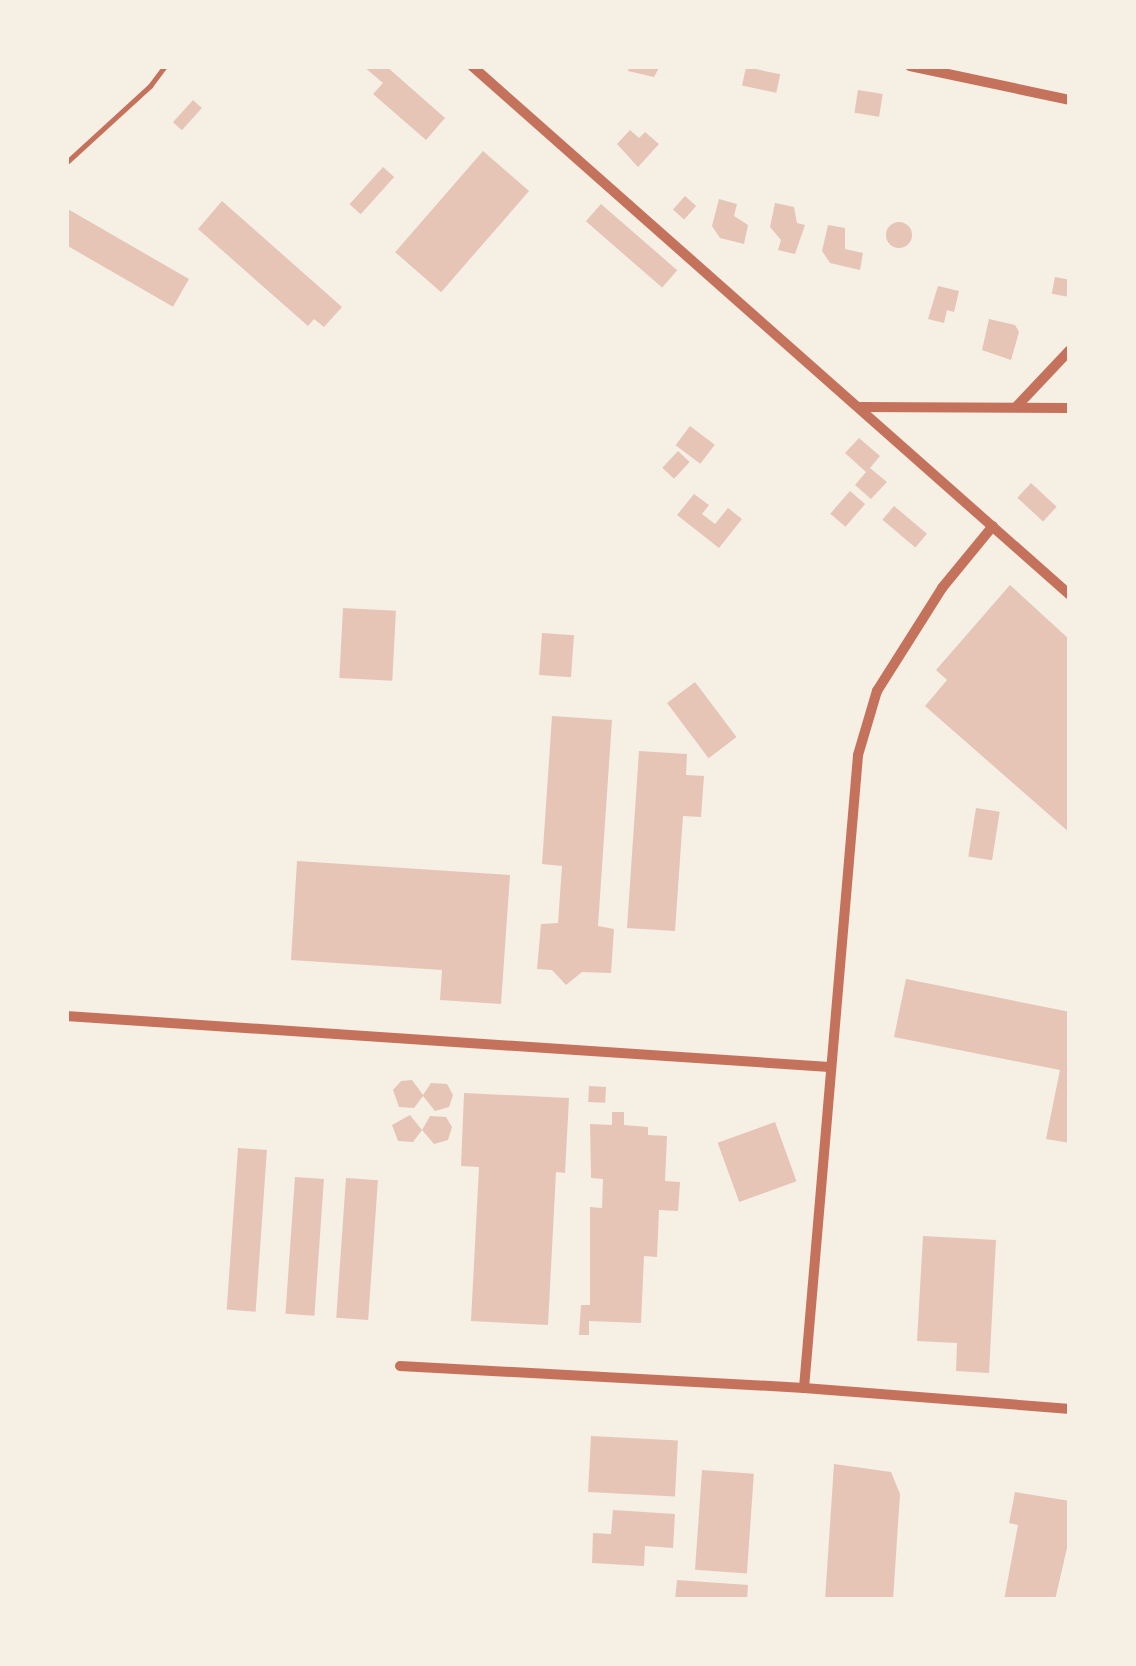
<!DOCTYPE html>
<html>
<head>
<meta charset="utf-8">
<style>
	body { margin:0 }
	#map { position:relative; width:1136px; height:1666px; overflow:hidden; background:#f6efe4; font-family:"IBM Plex Sans",sans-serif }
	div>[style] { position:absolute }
	.building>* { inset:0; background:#e6c5b7; transform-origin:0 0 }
	.round { border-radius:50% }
	.service>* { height:4.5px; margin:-2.25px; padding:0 2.25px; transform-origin:2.25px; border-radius:2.25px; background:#c5725c }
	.minor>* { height:10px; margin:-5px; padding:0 5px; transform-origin:5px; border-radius:5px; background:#c5725c }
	span { translate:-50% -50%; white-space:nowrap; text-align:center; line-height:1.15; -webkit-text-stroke:12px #f6efe4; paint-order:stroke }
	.frame { position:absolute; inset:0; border:69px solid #f6efe4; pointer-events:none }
</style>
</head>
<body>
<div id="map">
	<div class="building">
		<i style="clip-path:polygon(363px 66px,386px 66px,445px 118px,426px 140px,373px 94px,383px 83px)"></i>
		<i style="clip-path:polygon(629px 66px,660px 66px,654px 77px,628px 71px)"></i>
		<i style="left:746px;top:67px;width:35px;height:19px;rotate:12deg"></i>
		<i style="left:858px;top:90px;width:25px;height:23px;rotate:9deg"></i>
		<i style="left:193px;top:100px;width:12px;height:30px;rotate:42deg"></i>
		<i style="clip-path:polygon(630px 130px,639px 138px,645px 132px,659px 144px,638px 167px,617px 144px)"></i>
		<i style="left:483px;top:151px;width:61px;height:134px;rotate:41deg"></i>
		<i style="left:383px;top:167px;width:15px;height:50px;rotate:42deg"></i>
		<i style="left:685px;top:196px;width:15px;height:18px;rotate:42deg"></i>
		<i style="clip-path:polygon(719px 199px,737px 204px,734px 216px,748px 225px,744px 244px,720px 238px,712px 226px)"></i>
		<i style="clip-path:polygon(222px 201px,342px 307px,324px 327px,314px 319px,308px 326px,198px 229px)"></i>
		<i style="clip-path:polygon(775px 203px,794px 207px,797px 223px,805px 225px,795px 254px,778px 250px,781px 240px,770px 227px)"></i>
		<i style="left:601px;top:204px;width:101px;height:23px;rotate:41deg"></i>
		<i style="left:66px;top:208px;width:142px;height:32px;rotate:30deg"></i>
		<i class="round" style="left:886px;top:222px;width:26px;height:26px"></i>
		<i style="clip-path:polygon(828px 225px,845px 228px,845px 249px,863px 253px,860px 270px,830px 263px,822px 251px)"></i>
		<i style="left:1055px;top:277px;width:15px;height:17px;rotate:11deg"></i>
		<i style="clip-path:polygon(938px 286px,959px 291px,954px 312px,947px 310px,944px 323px,928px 319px)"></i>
		<i style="clip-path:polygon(989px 319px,1015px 325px,1019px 332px,1011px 360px,982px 350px)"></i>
		<i style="left:690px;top:426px;width:31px;height:24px;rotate:37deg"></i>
		<i style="clip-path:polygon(859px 438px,880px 456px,870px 468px,887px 482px,871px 499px,855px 485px,866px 472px,845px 453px)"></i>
		<i style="left:678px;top:451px;width:16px;height:23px;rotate:43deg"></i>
		<i style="left:1031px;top:483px;width:35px;height:20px;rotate:43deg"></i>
		<i style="left:850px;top:491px;width:20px;height:30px;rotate:41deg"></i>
		<i style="clip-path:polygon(694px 494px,709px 505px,702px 514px,715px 524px,728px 508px,742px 519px,719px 548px,677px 515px)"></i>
		<i style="left:894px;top:506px;width:43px;height:18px;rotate:40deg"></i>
		<i style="clip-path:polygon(1010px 585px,1070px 640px,1070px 833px,925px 706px,947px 680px,936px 670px)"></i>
		<i style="left:343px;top:608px;width:53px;height:70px;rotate:3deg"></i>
		<i style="left:542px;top:633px;width:32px;height:42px;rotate:4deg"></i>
		<i style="left:695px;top:682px;width:69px;height:35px;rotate:53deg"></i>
		<i style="clip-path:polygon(552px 716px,612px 720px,598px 926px,614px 929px,611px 973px,582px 972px,566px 985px,552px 970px,537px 969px,541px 924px,558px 923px,562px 866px,542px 864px)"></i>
		<i style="clip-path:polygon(639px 751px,687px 754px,686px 775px,704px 776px,701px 817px,683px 816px,675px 931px,627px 928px)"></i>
		<i style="left:976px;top:808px;width:24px;height:49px;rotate:9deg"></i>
		<i style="clip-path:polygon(297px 861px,510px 875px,501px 1004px,440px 1000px,442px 970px,291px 960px)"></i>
		<i style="clip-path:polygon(906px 979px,1070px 1012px,1070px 1143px,1046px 1139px,1060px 1070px,894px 1037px)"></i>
		<i style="clip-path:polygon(412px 1080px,423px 1095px,431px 1083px,447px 1084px,453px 1095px,449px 1107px,435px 1111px,423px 1096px,414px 1108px,399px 1107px,393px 1090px,401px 1081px)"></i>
		<i style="left:589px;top:1086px;width:17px;height:16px;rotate:3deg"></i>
		<i style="clip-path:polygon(464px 1093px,569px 1098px,565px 1173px,556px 1172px,548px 1325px,471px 1321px,479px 1167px,461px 1166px)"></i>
		<i style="clip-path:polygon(612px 1112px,624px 1112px,624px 1125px,648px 1127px,648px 1135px,667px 1136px,665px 1181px,680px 1182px,678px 1211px,659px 1210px,657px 1257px,644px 1256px,641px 1323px,589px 1321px,589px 1335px,579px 1335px,581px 1305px,590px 1305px,590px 1207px,602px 1208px,603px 1179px,591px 1178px,590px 1124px,612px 1125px)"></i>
		<i style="clip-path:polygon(410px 1115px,422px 1130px,430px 1116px,446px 1117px,452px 1127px,448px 1140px,434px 1144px,422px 1130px,413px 1142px,398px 1141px,392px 1125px)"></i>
		<i style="left:775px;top:1122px;width:63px;height:61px;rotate:70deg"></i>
		<i style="left:238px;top:1148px;width:29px;height:162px;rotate:4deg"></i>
		<i style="left:295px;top:1177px;width:29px;height:137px;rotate:4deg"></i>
		<i style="left:346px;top:1178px;width:32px;height:140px;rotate:4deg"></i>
		<i style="clip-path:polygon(923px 1236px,996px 1240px,989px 1373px,956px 1371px,957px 1343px,917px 1341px)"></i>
		<i style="left:591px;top:1436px;width:87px;height:56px;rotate:3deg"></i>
		<i style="clip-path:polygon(834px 1464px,891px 1472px,900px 1494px,893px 1600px,825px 1600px)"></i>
		<i style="left:702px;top:1470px;width:52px;height:100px;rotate:4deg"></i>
		<i style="clip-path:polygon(1015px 1492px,1070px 1501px,1070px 1535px,1055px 1600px,1004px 1600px,1018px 1525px,1009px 1523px)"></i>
		<i style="clip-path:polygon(613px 1510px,675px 1514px,673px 1548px,645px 1546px,644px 1566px,592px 1563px,593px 1533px,611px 1534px)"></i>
		<i style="clip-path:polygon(677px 1580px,748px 1585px,747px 1600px,675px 1600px)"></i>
	</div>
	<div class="service">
		<i style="left:66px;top:163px;width:114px;rotate:-42.5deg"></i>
		<i style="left:150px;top:86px;width:25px;rotate:-53deg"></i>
	</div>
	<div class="minor">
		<i style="left:472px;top:66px;width:798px;rotate:41.5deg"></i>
		<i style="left:910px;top:66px;width:164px;rotate:12deg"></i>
		<i style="left:1017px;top:406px;width:77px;rotate:-46.6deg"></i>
		<i style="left:859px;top:407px;width:211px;rotate:0.3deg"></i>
		<i style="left:66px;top:1016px;width:765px;rotate:3.82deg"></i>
		<i style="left:400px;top:1366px;width:405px;rotate:3.1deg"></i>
		<i style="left:804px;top:1388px;width:267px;rotate:4.5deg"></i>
		<i style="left:804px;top:1388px;width:635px;rotate:-85.12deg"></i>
		<i style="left:858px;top:755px;width:67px;rotate:-73.5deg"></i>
		<i style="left:877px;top:691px;width:122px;rotate:-57.7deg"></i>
		<i style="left:942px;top:588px;width:80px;rotate:-50.6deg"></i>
	</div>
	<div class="frame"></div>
</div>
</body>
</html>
